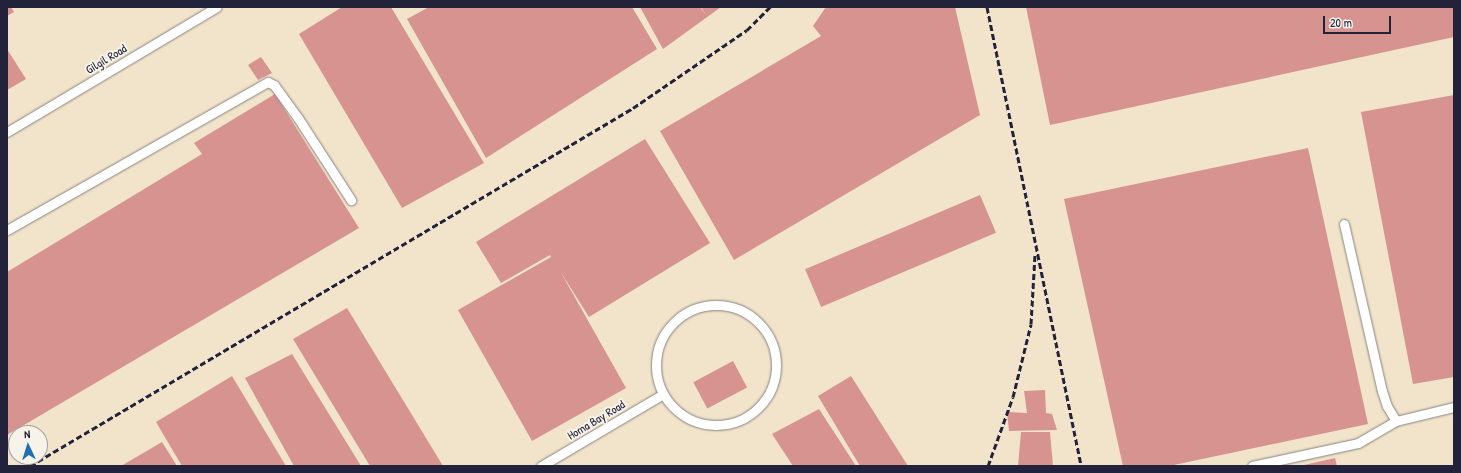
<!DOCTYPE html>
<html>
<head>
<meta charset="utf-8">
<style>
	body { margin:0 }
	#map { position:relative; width:1461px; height:473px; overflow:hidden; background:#f1e4ca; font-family:"Patrick Hand",sans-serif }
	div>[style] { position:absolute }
	.building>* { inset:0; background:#d79390; transform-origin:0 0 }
	.roads { filter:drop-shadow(0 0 1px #8a8382) drop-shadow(0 0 1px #8a8382) }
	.lane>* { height:9px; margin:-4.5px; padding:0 4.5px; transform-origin:4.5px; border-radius:4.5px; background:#fff }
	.lane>.ring { margin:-4.5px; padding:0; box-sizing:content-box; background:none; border:9px solid #fff; border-radius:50% }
	.rail>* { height:3px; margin-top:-1.5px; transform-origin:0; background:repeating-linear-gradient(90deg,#22223b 0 6px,transparent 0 9px) }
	span { translate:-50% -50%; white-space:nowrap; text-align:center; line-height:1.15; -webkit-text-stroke:4px #f7f3e8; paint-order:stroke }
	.street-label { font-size:12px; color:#22223b }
	.frame { position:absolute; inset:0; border:8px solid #22223b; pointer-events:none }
	.north { position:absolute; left:8px; top:425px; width:40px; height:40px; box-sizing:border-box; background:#f7f3e8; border:1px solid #a29fa3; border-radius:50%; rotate:356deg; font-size:11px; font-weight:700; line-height:16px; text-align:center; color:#22223b }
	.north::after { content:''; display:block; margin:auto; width:14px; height:18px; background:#1f6fb2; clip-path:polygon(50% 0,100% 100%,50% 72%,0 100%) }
	.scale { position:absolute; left:1323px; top:16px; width:68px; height:18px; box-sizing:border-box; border:2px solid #22223b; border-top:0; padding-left:5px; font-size:12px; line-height:14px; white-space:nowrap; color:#22223b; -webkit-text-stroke:3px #f7f3e8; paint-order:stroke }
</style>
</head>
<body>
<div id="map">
	<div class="building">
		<i style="clip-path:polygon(7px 7px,11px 7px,14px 12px,7px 16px)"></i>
		<i style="clip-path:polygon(342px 7px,391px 7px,484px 163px,402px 208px,299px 34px)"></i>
		<i style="clip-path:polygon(429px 7px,632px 7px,657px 49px,486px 158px,407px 19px)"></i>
		<i style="clip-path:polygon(640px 7px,700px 7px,706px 15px,701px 7px,721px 7px,663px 49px)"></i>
		<i style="clip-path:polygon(826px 7px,955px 7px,980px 115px,734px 260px,660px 131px,821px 36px,813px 26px)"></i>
		<i style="clip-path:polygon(1026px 7px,1454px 7px,1454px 37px,1050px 125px)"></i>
		<i style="clip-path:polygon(7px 49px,26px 79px,7px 90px)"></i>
		<i style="clip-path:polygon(261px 57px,272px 73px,258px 80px,248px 65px)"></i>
		<i style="clip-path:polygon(275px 94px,359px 228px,7px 435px,7px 272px,202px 154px,194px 143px)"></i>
		<i style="clip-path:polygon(1454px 95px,1454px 377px,1413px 384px,1361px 112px)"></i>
		<i style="clip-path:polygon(645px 139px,710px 243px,589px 317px,560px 271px,626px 388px,532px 441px,458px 310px,551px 257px,550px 255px,501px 283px,476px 242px)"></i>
		<i style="clip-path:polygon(1308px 148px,1368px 424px,1169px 466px,1123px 466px,1064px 199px)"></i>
		<i style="left:980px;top:195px;width:41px;height:190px;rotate:67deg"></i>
		<i style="clip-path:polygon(347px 308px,443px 466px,370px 466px,293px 339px)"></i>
		<i style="clip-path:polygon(292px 354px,361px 466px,294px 466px,245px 378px)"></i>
		<i style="left:733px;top:361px;width:30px;height:45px;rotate:62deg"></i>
		<i style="clip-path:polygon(232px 376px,286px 466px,182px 466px,156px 422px)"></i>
		<i style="clip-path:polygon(851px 376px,908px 466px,860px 466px,818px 396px)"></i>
		<i style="clip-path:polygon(1045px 390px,1046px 413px,1052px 414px,1057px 430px,1009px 431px,1007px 412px,1027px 413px,1024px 391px)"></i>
		<i style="clip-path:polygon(819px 409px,856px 466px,793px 466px,772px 434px)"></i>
		<i style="clip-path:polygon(1021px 432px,1050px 432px,1053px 466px,1018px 466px)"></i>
		<i style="clip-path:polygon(162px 442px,177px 466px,121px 466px)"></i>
		<i style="clip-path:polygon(1335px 458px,1337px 466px,1304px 466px,1304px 465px)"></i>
	</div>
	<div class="roads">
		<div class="lane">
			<i style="left:7px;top:132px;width:244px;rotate:-30.8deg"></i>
			<i style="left:1344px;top:224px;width:171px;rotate:77.2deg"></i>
			<i style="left:1382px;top:391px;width:16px;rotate:72deg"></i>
			<i style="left:1387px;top:406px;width:17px;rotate:59deg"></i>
			<i style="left:1396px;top:421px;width:60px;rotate:-13.6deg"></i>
			<i style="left:7px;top:230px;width:300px;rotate:-29.6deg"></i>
			<i style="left:268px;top:82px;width:7px;rotate:27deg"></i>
			<i style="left:274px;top:85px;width:41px;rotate:54deg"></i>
			<i style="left:298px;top:118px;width:98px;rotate:57.1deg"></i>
			<i class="ring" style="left:656px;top:305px;width:111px;height:111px"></i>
			<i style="left:541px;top:466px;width:142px;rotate:-30.5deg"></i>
			<i style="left:1252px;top:466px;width:108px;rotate:-12.2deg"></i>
			<i style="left:1358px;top:443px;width:44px;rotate:-30.1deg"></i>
		</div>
	</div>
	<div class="rail">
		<i style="left:987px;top:7px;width:469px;rotate:78.4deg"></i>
		<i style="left:30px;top:466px;width:701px;rotate:-30.7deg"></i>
		<i style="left:633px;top:108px;width:138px;rotate:-34.4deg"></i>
		<i style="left:747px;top:30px;width:33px;rotate:-45deg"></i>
		<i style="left:988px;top:466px;width:73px;rotate:-70.1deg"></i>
		<i style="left:1013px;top:397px;width:75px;rotate:-76.1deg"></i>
		<i style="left:1031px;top:324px;width:69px;rotate:-86.7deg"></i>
	</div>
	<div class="street-label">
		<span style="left:106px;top:59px;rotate:-31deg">Gilgil Road</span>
		<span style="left:596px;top:420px;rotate:-31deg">Homa Bay Road</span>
	</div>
	<div class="frame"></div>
	<div class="north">N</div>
	<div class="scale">20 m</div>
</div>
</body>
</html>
